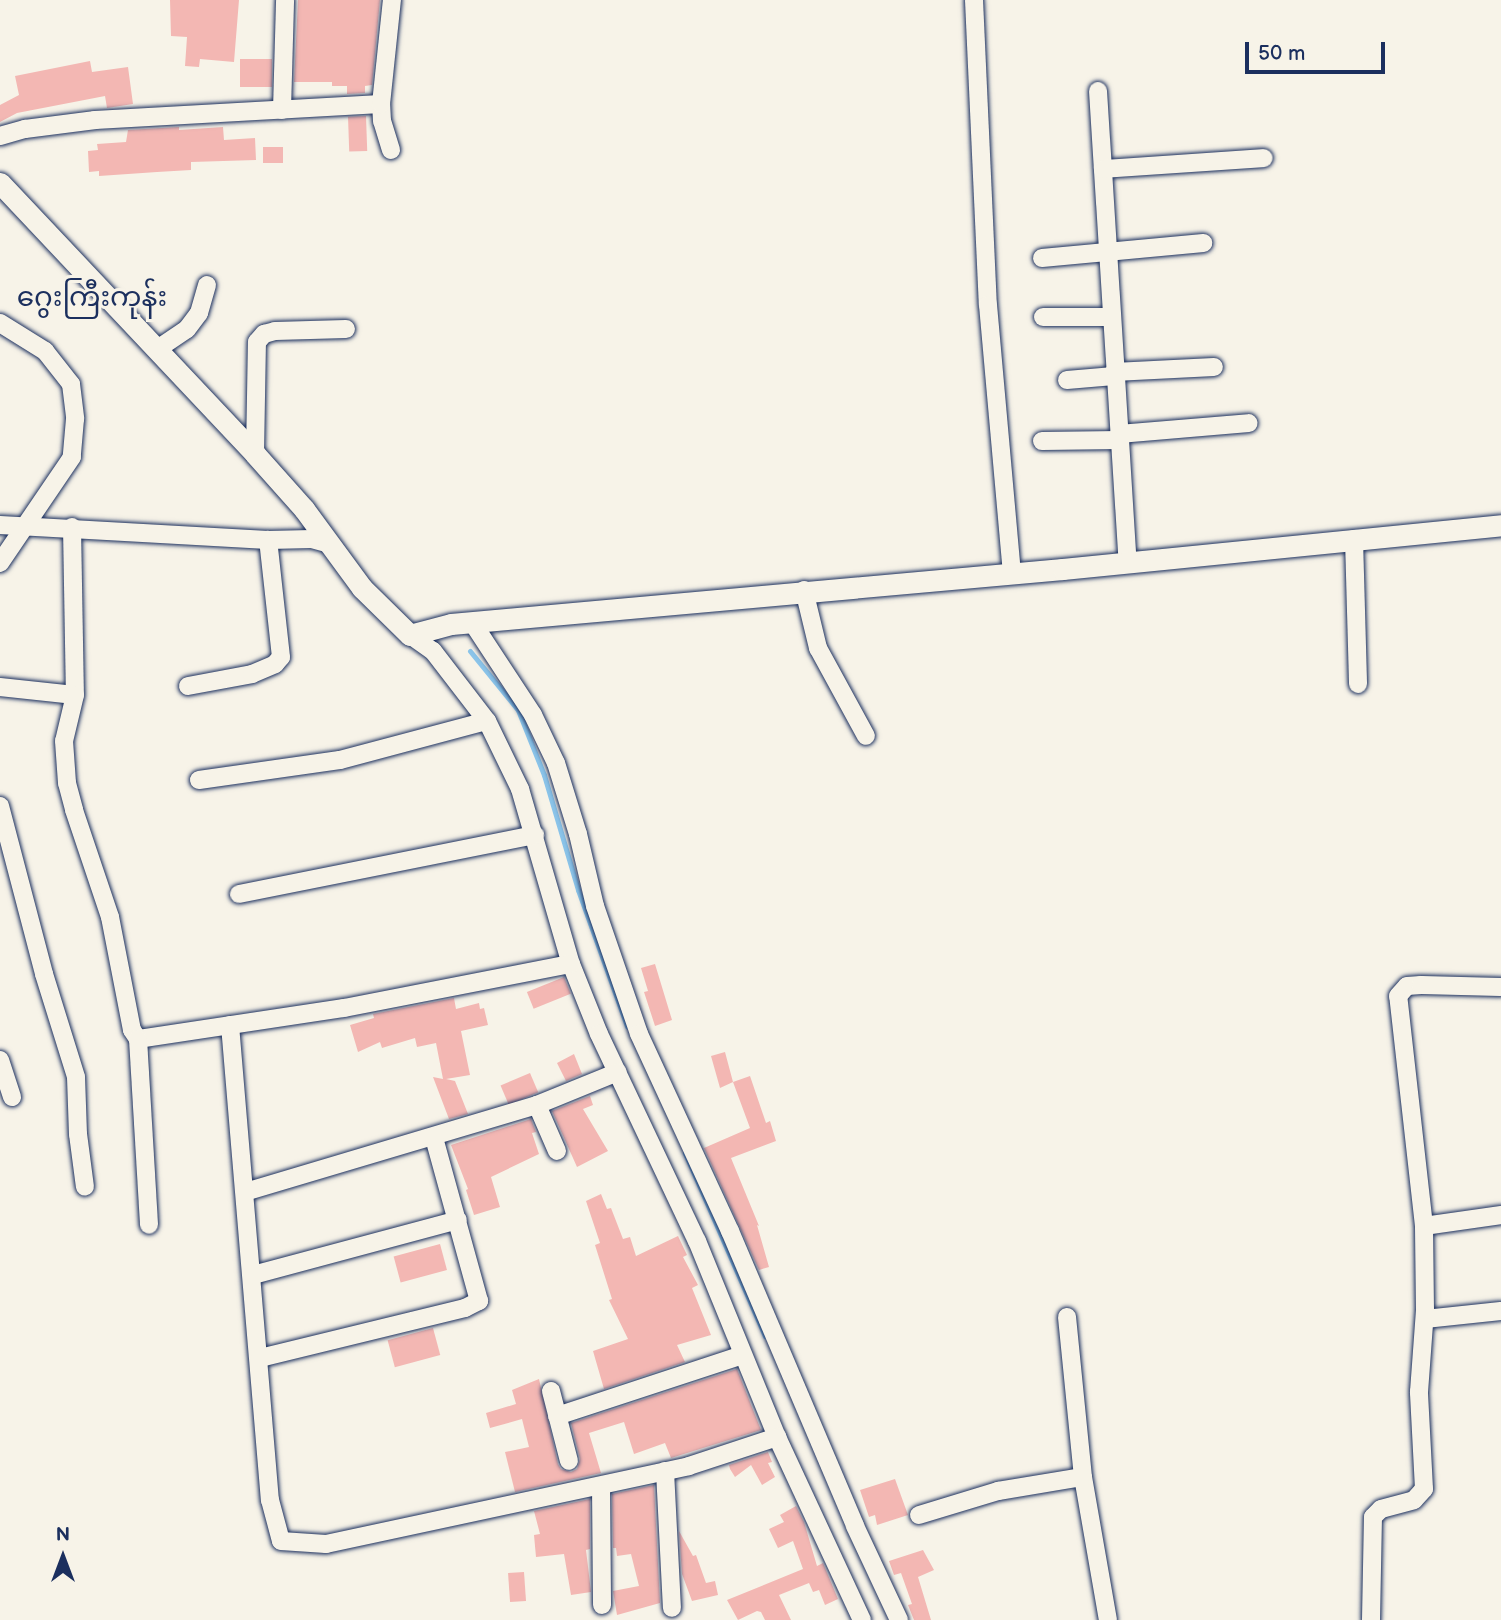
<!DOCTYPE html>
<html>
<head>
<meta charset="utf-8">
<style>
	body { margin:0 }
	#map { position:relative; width:1501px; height:1620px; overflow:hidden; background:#f7f3e8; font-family:"Balsamiq Sans","Noto Sans Myanmar",sans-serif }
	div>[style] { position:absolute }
	.stream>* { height:5px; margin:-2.5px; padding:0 2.5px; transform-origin:2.5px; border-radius:2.5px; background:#8bc4e9 }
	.building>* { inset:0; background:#f3b7b3; transform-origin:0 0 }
	.roads { filter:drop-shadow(0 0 2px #1b2f5e) drop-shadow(0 0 2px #1b2f5e) }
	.minor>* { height:18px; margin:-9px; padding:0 9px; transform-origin:9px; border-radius:9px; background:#f7f3e8 }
	.tertiary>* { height:21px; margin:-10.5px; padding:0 10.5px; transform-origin:10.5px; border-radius:10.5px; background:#f7f3e8 }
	span { translate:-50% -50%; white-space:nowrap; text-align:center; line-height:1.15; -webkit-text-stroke:6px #f7f3e8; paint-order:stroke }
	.quarter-label { font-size:28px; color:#1b2f5e }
	.north { position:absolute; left:28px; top:1522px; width:70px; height:70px; -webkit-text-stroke:5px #f7f3e8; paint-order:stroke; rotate:0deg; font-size:19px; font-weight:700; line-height:28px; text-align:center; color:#1b2f5e }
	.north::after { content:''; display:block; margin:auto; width:24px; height:32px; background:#1b2f5e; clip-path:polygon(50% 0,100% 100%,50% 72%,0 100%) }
	.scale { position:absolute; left:1245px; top:42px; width:140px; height:32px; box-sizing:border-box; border:4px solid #1b2f5e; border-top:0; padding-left:9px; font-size:21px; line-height:24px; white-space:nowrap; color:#1b2f5e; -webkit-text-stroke:5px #f7f3e8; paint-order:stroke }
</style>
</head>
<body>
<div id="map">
	<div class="stream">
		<i style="left:470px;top:651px;width:76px;rotate:50.9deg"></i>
		<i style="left:518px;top:710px;width:70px;rotate:68.2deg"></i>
		<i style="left:544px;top:775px;width:120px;rotate:73.5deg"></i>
		<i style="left:578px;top:890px;width:145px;rotate:70.2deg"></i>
		<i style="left:685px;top:1153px;width:200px;rotate:66.4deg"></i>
	</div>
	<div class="building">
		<i style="clip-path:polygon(170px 0,239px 0,234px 62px,200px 59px,199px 67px,185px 66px,187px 37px,171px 36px)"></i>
		<i style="clip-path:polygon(298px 0,380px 0,372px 85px,365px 86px,365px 93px,347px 94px,347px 86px,332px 86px,332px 82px,294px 82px)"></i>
		<i style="left:240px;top:59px;width:32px;height:28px"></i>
		<i style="clip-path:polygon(90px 61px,92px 72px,128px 67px,133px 104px,107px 108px,105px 96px,17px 113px,0 122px,0 105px,19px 95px,15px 76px)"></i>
		<i style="left:366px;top:116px;width:35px;height:18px;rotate:88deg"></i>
		<i style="clip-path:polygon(179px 127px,179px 130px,223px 127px,224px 140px,255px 138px,256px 160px,191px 162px,191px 170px,157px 172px,99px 176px,99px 171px,89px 172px,88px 151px,98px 150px,97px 144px,126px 142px,128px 130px)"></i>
		<i style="left:263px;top:147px;width:20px;height:16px"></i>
		<i style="clip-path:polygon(655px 964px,672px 1020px,655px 1026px,644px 992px,648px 991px,641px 968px)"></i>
		<i style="left:564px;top:977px;width:18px;height:40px;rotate:68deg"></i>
		<i style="clip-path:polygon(454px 998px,456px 1009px,479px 1003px,480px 1009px,484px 1008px,488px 1025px,461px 1031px,470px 1075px,446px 1079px,455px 1081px,468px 1114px,449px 1119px,433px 1077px,443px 1079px,436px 1043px,417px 1047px,415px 1038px,382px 1048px,380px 1042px,358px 1052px,350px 1025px,374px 1018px,373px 1014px)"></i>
		<i style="clip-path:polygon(725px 1052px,733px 1082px,750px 1076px,766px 1123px,770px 1121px,776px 1141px,731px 1158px,759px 1226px,757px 1225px,769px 1267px,759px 1270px,704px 1148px,750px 1128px,733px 1082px,720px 1088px,711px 1056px)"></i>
		<i style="clip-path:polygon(574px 1054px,582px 1074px,566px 1081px,557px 1063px)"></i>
		<i style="left:530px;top:1073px;width:21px;height:32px;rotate:67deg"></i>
		<i style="clip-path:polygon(590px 1096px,593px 1105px,583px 1109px,608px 1151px,577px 1167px,552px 1111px)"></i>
		<i style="clip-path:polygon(531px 1119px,536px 1132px,532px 1133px,539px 1154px,491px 1177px,500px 1207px,474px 1215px,466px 1190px,468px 1189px,451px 1145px)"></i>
		<i style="clip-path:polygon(601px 1194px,607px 1209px,611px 1208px,623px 1239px,630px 1237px,636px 1256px,678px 1236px,687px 1255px,683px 1257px,698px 1285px,692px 1288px,711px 1335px,677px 1345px,685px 1362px,604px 1389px,593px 1351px,628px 1339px,609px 1300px,612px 1299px,595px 1245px,600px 1243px,586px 1201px)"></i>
		<i style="left:440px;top:1244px;width:27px;height:48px;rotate:75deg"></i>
		<i style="left:433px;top:1328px;width:28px;height:47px;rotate:75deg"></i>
		<i style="clip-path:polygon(737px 1369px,761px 1430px,671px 1458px,665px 1443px,634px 1454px,624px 1422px,589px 1433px,601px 1473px,515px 1492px,505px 1452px,529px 1447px,522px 1419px,490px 1428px,486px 1413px,516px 1404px,512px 1390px,539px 1379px,558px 1464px,561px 1469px,571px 1472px,577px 1469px,580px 1459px,571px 1423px)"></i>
		<i style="clip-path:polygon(768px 1452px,772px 1462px,768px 1463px,775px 1477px,762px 1485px,751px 1465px,735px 1477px,730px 1469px,729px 1465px)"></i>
		<i style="clip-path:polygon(895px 1479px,908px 1515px,877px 1525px,875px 1515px,869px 1517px,860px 1490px)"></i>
		<i style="clip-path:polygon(654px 1485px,660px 1603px,617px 1615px,613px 1591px,639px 1586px,631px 1554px,617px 1556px,616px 1548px,613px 1548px,612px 1494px)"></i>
		<i style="clip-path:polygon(590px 1499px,590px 1549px,586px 1550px,591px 1592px,571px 1595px,564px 1554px,536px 1557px,534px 1535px,540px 1534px,534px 1511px)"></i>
		<i style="clip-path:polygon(796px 1506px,804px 1522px,817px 1566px,823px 1563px,838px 1599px,825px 1605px,819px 1590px,813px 1592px,809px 1583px,779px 1595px,791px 1620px,765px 1620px,761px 1612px,757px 1611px,738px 1620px,727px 1600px,803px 1569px,793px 1541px,778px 1548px,769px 1529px,784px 1522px,780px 1515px)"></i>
		<i style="clip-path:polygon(679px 1531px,693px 1556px,696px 1555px,706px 1583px,715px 1581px,718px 1595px,692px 1601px,682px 1574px)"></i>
		<i style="clip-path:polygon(923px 1550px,934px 1570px,918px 1577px,931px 1620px,914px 1620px,908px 1605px,912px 1604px,901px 1573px,894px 1575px,889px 1561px)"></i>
		<i style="left:524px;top:1572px;width:29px;height:16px;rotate:86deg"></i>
	</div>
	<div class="roads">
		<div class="minor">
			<i style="left:974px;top:0;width:305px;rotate:87.4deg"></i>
			<i style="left:988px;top:305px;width:269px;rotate:84.9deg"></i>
			<i style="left:1098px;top:91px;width:473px;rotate:86.4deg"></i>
			<i style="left:282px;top:110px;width:110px;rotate:-88.4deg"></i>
			<i style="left:0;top:136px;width:26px;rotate:-16deg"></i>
			<i style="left:25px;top:129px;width:71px;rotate:-7.3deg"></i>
			<i style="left:95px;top:120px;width:286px;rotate:-3.2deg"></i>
			<i style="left:391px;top:150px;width:30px;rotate:-107deg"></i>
			<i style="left:382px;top:121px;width:17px;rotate:-93deg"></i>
			<i style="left:381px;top:104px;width:105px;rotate:-84deg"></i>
			<i style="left:1103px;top:169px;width:161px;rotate:-3.9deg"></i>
			<i style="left:1042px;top:258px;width:162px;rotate:-5.3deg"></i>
			<i style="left:1043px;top:317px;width:68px"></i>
			<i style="left:0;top:323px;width:53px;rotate:31.9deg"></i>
			<i style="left:45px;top:351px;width:42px;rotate:51.8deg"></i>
			<i style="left:71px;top:384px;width:35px;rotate:83deg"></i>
			<i style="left:75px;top:419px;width:38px;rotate:95deg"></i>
			<i style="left:72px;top:457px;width:128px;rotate:124.2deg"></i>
			<i style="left:156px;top:350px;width:37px;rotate:-34deg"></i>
			<i style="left:187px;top:329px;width:20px;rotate:-53deg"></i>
			<i style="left:199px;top:313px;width:29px;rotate:-74deg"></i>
			<i style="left:1114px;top:372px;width:100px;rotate:-2.9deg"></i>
			<i style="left:1067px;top:380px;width:47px;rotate:-4.9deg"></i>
			<i style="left:1119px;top:434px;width:130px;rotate:-4.8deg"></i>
			<i style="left:1042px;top:441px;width:77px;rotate:-0.7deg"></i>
			<i style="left:255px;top:454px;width:112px;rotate:-89deg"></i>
			<i style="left:257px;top:342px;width:11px;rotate:-49deg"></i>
			<i style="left:264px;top:334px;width:11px;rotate:-15deg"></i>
			<i style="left:275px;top:331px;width:71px;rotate:-1.6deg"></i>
			<i style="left:0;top:525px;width:268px;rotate:3.2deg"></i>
			<i style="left:268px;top:540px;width:44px;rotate:-1.3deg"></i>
			<i style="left:312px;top:539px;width:18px;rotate:16deg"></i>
			<i style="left:72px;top:527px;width:168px;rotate:89deg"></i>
			<i style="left:1354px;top:539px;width:145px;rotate:88.4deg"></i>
			<i style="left:804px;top:590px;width:60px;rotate:76.4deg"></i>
			<i style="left:818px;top:648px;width:100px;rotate:61.4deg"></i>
			<i style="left:472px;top:622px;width:111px;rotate:56.7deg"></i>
			<i style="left:533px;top:715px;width:53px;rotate:64.4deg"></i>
			<i style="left:556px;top:763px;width:74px;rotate:72.8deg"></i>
			<i style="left:578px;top:834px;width:74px;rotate:76.7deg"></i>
			<i style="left:595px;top:906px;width:135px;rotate:71deg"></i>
			<i style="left:639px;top:1034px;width:217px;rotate:65.2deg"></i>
			<i style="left:730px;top:1231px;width:320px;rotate:67deg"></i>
			<i style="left:855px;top:1526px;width:104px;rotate:64.9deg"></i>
			<i style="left:410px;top:635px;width:28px;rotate:35deg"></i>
			<i style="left:433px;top:651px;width:88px;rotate:52.4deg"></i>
			<i style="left:487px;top:721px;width:76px;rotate:64.1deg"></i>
			<i style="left:520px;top:789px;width:182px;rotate:73.8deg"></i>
			<i style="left:571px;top:964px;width:75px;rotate:68.2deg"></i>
			<i style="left:599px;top:1034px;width:229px;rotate:64.7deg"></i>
			<i style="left:697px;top:1241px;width:212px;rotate:67.8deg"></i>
			<i style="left:777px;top:1437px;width:202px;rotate:65.1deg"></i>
			<i style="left:188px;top:686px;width:65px;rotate:-10.6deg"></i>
			<i style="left:252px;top:674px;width:25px;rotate:-23deg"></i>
			<i style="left:275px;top:664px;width:9px;rotate:-49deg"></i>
			<i style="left:281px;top:657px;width:118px;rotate:-96.3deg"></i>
			<i style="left:0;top:687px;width:75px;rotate:6.1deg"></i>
			<i style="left:75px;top:695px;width:47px;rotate:103.4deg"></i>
			<i style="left:64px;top:741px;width:42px;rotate:85.9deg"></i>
			<i style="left:67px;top:783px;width:28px;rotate:75deg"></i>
			<i style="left:74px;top:810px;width:113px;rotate:71.4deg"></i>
			<i style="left:110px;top:917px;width:115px;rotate:79deg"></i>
			<i style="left:132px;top:1030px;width:11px;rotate:56deg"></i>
			<i style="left:138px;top:1039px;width:208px;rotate:-8.6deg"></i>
			<i style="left:344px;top:1008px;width:231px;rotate:-11deg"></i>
			<i style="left:199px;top:780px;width:142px;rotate:-8.1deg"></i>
			<i style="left:340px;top:760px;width:152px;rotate:-14.9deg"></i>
			<i style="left:0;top:806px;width:174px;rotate:75.3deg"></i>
			<i style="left:44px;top:974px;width:108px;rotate:72.7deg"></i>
			<i style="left:76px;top:1077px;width:57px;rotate:88deg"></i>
			<i style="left:78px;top:1134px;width:53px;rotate:82.5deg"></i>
			<i style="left:239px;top:894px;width:302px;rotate:-11.3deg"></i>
			<i style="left:230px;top:1025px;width:477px;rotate:85.2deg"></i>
			<i style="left:270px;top:1500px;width:42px;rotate:75deg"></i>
			<i style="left:281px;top:1541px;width:45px;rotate:3.8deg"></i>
			<i style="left:326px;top:1544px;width:371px;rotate:-12.1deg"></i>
			<i style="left:689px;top:1466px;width:93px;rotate:-18.2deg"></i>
			<i style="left:138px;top:1039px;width:186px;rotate:86.6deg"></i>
			<i style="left:0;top:1060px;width:39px;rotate:72deg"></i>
			<i style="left:537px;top:1105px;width:50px;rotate:66.5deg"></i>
			<i style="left:245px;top:1192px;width:305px;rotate:-16.6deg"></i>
			<i style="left:537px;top:1105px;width:87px;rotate:-22.2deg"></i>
			<i style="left:1424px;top:1226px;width:78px;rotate:-8.1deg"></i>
			<i style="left:253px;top:1275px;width:212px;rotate:-15deg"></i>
			<i style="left:1067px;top:1317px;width:161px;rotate:84.3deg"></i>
			<i style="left:1083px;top:1477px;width:145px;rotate:80.1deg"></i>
			<i style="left:1425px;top:1319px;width:76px;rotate:-6deg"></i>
			<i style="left:260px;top:1358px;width:211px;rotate:-13.7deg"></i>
			<i style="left:465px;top:1308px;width:16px;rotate:-27deg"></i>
			<i style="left:479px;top:1301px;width:169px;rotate:-105.4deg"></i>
			<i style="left:551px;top:1391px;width:72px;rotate:75.6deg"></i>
			<i style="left:557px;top:1416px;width:195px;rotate:-18.2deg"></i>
			<i style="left:665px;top:1471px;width:137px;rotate:87.1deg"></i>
			<i style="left:601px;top:1486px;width:119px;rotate:89.5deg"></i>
			<i style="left:919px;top:1515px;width:83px;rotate:-16.9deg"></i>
			<i style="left:998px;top:1491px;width:86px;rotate:-9.4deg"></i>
			<i style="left:1371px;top:1620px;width:103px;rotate:-88.9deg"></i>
			<i style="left:1373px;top:1517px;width:11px;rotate:-45deg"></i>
			<i style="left:1381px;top:1509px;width:34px;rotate:-15deg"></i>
			<i style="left:1414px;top:1500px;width:15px;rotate:-48deg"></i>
			<i style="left:1424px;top:1489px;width:97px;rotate:-93deg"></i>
			<i style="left:1419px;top:1392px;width:82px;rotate:-85.8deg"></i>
			<i style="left:1425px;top:1310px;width:84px;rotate:-90.7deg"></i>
			<i style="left:1424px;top:1226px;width:231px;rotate:-96.4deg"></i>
			<i style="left:1398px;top:996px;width:13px;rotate:-48deg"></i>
			<i style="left:1407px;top:986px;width:14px;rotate:-4deg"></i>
			<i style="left:1421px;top:985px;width:80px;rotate:1.4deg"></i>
		</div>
		<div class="tertiary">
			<i style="left:0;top:183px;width:372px;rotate:46.7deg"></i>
			<i style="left:255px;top:454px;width:74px;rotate:48.3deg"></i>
			<i style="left:304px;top:509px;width:98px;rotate:53.7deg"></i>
			<i style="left:362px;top:588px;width:67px;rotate:44.4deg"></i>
			<i style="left:410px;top:635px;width:42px;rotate:-15deg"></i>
			<i style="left:451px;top:624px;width:614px;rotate:-5.14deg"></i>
			<i style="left:1063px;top:569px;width:440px;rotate:-5.7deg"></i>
		</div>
	</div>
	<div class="quarter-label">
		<span style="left:92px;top:298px">ဂွေးကြီးကုန်း</span>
	</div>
	<div class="north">N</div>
	<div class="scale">50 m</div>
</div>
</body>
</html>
